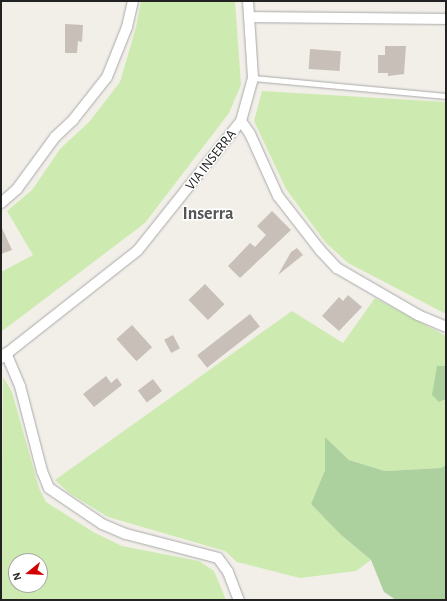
<!DOCTYPE html>
<html>
<head>
<meta charset="utf-8">
<style>
	body { margin:0 }
	#map { position:relative; width:447px; height:601px; overflow:hidden; background:#f2efe9; font-family:"Alegreya Sans",sans-serif }
	div>[style] { position:absolute }
	.grass>* { inset:0; background:#cdebb0 }
	.forest>* { inset:0; background:#add19e }
	.building>* { inset:0; background:#c7bfb8; transform-origin:0 0 }
	.roads { filter:drop-shadow(0 0 1px #a9a9a9) drop-shadow(0 0 1px #a9a9a9) }
	.lane>* { height:5px; margin:-2.5px; padding:0 2.5px; transform-origin:2.5px; border-radius:2.5px; background:#fff }
	.street>* { height:10px; margin:-5px; padding:0 5px; transform-origin:5px; border-radius:5px; background:#fff }
	span { translate:-50% -50%; white-space:nowrap; text-align:center; line-height:1.15; -webkit-text-stroke:3px #fff; paint-order:stroke }
	.street-label { font-size:14px; color:#222 }
	.district-label { font-size:18px; color:#555; font-weight:700 }
	.frame { position:absolute; inset:0; border:2px solid #222; pointer-events:none }
	.north { position:absolute; left:8px; top:553px; width:40px; height:40px; box-sizing:border-box; background:#fff; border:1px solid #a7a7a7; border-radius:50%; rotate:252deg; font-size:11px; font-weight:700; line-height:16px; text-align:center; color:#222 }
	.north::after { content:''; display:block; margin:auto; width:14px; height:18px; background:#d40000; clip-path:polygon(50% 0,100% 100%,50% 72%,0 100%) }
</style>
</head>
<body>
<div id="map">
	<div class="grass">
		<i style="clip-path:polygon(141px 1px,235px 1px,241px 85px,229px 113px,145px 223px,1px 332px,1px 272px,33px 255px,7px 211px,32px 190px,60px 149px,89px 122px,120px 82px,136px 27px)"></i>
		<i style="clip-path:polygon(262px 91px,446px 102px,446px 314px,348px 263px,325px 242px,286px 189px,254px 121px)"></i>
		<i style="clip-path:polygon(375px 298px,446px 336px,446px 366px,437px 366px,439px 402px,446px 399px,446px 465px,441px 468px,385px 471px,349px 460px,325px 437px,325px 470px,311px 504px,340px 534px,371px 560px,356px 571px,300px 578px,237px 562px,225px 551px,108px 517px,69px 493px,55px 480px,292px 311px,343px 343px)"></i>
		<i style="clip-path:polygon(evenodd,3px 377px,12px 392px,39px 488px,46px 502px,95px 533px,122px 546px,199px 561px,214px 571px,226px 600px,1px 600px,3px 377px,16px 561px,40px 561px,40px 585px,16px 585px,16px 561px)"></i>
	</div>
	<div class="forest">
		<i style="clip-path:polygon(437px 366px,446px 366px,446px 399px,439px 402px,432px 395px)"></i>
		<i style="clip-path:polygon(325px 437px,349px 460px,385px 471px,441px 468px,446px 465px,446px 600px,396px 600px,384px 592px,371px 560px,340px 534px,311px 504px,325px 470px)"></i>
	</div>
	<div class="building">
		<i style="clip-path:polygon(65px 24px,83px 25px,82px 42px,78px 41px,77px 53px,65px 53px)"></i>
		<i style="clip-path:polygon(385px 46px,406px 46px,404px 74px,388px 76px,388px 73px,378px 73px,378px 55px,385px 55px)"></i>
		<i style="left:310px;top:49px;width:31px;height:20px;rotate:4deg"></i>
		<i style="clip-path:polygon(272px 211px,291px 230px,240px 278px,228px 266px,250px 243px,255px 247px,266px 235px,257px 226px)"></i>
		<i style="clip-path:polygon(1px 226px,12px 250px,1px 254px)"></i>
		<i style="clip-path:polygon(297px 248px,303px 255px,278px 275px,291px 252px)"></i>
		<i style="left:205px;top:284px;width:28px;height:23px;rotate:46deg"></i>
		<i style="clip-path:polygon(348px 295px,362px 307px,339px 331px,322px 316px,339px 297px,343px 301px)"></i>
		<i style="left:250px;top:314px;width:16px;height:67px;rotate:52deg"></i>
		<i style="left:132px;top:325px;width:30px;height:21px;rotate:48deg"></i>
		<i style="left:173px;top:335px;width:15px;height:10px;rotate:62deg"></i>
		<i style="clip-path:polygon(106px 376px,111px 383px,117px 378px,122px 385px,94px 407px,83px 394px)"></i>
		<i style="left:153px;top:379px;width:15px;height:19px;rotate:53deg"></i>
	</div>
	<div class="roads">
		<div class="lane">
			<i style="left:253px;top:78px;width:194px;rotate:5.3deg"></i>
		</div>
		<div class="street">
			<i style="left:249px;top:17px;width:197px;rotate:0.6deg"></i>
			<i style="left:241px;top:121px;width:16px;rotate:55deg"></i>
			<i style="left:250px;top:134px;width:68px;rotate:65.7deg"></i>
			<i style="left:278px;top:196px;width:68px;rotate:52.1deg"></i>
			<i style="left:320px;top:250px;width:25px;rotate:47deg"></i>
			<i style="left:337px;top:268px;width:94px;rotate:30.1deg"></i>
			<i style="left:418px;top:315px;width:30px;rotate:23deg"></i>
			<i style="left:1px;top:203px;width:21px;rotate:-41deg"></i>
			<i style="left:17px;top:189px;width:64px;rotate:-53.8deg"></i>
			<i style="left:55px;top:137px;width:25px;rotate:-43deg"></i>
			<i style="left:73px;top:120px;width:55px;rotate:-51.7deg"></i>
			<i style="left:107px;top:77px;width:54px;rotate:-68.2deg"></i>
			<i style="left:127px;top:27px;width:27px;rotate:-77deg"></i>
			<i style="left:6px;top:353px;width:36px;rotate:67deg"></i>
			<i style="left:20px;top:386px;width:88px;rotate:75.5deg"></i>
			<i style="left:42px;top:471px;width:18px;rotate:68deg"></i>
			<i style="left:49px;top:488px;width:64px;rotate:34.2deg"></i>
			<i style="left:102px;top:524px;width:26px;rotate:23deg"></i>
			<i style="left:126px;top:534px;width:95px;rotate:14.6deg"></i>
			<i style="left:218px;top:558px;width:17px;rotate:54deg"></i>
			<i style="left:228px;top:572px;width:30px;rotate:69deg"></i>
			<i style="left:1px;top:358px;width:174px;rotate:-38.2deg"></i>
			<i style="left:138px;top:250px;width:165px;rotate:-51.4deg"></i>
			<i style="left:241px;top:121px;width:45px;rotate:-74.4deg"></i>
			<i style="left:253px;top:78px;width:77px;rotate:-93.7deg"></i>
		</div>
	</div>
	<div class="street-label">
		<span style="left:211px;top:160px;rotate:-52deg">VIA INSERRA</span>
	</div>
	<div class="district-label">
		<span style="left:208px;top:214px">Inserra</span>
	</div>
	<div class="frame"></div>
	<div class="north">N</div>
</div>
</body>
</html>
